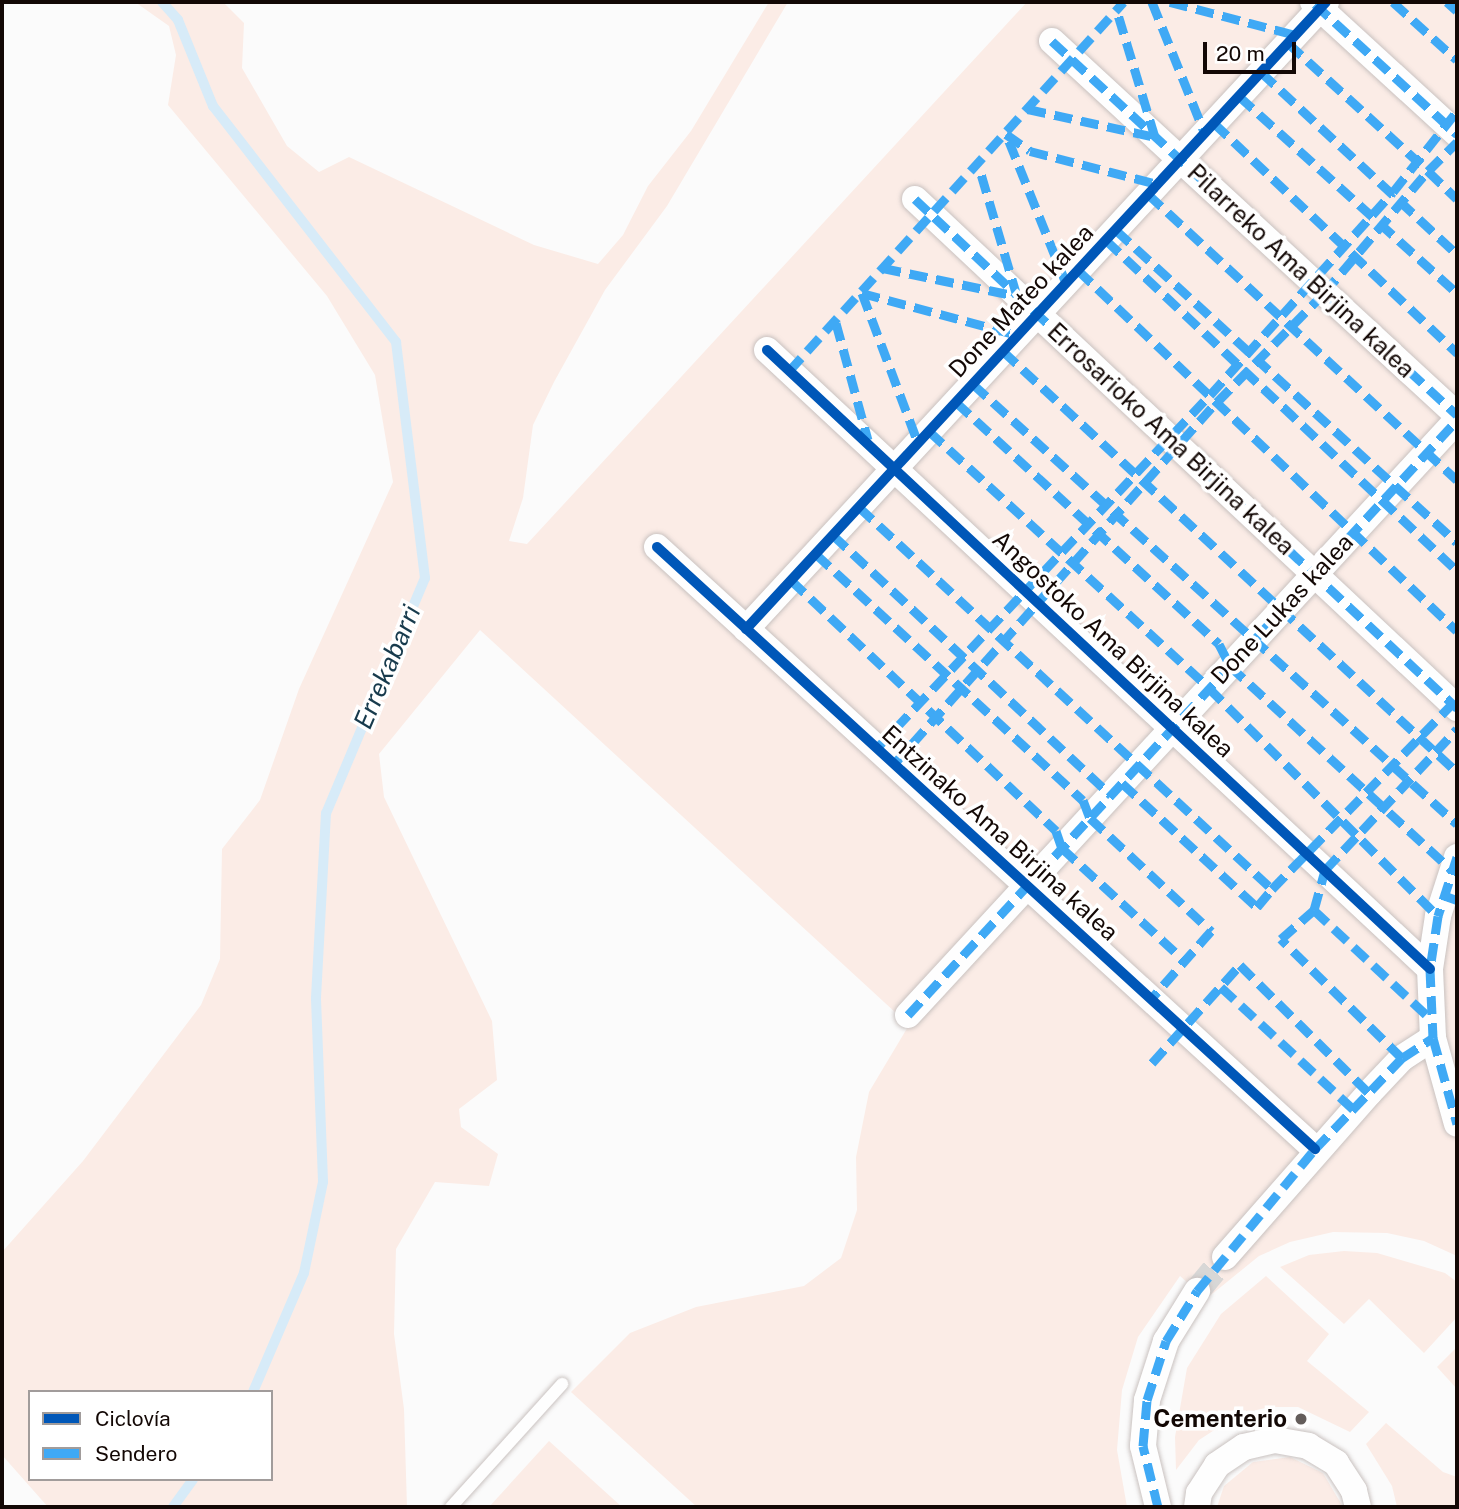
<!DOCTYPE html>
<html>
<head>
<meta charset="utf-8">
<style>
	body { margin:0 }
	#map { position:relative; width:1459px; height:1509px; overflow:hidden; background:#fbfbfb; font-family:"Public Sans",sans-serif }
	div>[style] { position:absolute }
	.green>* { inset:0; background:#fbece6 }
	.stream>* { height:10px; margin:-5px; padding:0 5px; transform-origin:5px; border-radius:5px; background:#d7ebf8 }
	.minor-tunnel>* { height:26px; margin-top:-13px; transform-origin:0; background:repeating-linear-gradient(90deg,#d8d7d6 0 26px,transparent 0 39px) }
	.roads { filter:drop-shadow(0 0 2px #c9c2c0) drop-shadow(0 0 2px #c9c2c0) }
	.service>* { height:12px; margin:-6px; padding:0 6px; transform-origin:6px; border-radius:6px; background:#fefefe }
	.minor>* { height:26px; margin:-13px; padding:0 13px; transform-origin:13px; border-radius:13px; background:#fefefe }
	.quiet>* { height:9px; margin-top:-4.5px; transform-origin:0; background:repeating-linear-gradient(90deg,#3fa9f5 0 18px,transparent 0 27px) }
	.cycleway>* { height:10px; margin:-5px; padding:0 5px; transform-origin:5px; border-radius:5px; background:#0057b8 }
	.dots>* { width:19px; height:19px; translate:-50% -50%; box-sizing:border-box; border:4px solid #fff; border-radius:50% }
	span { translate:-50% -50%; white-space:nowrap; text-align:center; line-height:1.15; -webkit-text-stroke:7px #fff; paint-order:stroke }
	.street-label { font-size:24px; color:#130805 }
	.poi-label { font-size:24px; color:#130805; font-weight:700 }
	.right { translate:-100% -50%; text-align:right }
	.water-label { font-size:26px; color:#173a4c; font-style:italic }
	.frame { position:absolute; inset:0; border:4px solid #130805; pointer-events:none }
	.legend { position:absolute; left:28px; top:1390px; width:245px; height:91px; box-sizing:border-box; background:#fff; border:2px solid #a19c9b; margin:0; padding:9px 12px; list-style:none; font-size:21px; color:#130805 }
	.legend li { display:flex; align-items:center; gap:14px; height:35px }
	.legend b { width:35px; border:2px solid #a19c9b }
	.scale { position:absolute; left:1203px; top:42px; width:93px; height:32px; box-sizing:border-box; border:4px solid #130805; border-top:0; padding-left:9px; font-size:21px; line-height:24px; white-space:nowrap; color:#130805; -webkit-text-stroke:5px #fff; paint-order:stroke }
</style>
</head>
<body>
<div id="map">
	<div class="green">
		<i style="clip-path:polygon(evenodd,135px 2px,223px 2px,244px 23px,242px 68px,287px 146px,319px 172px,349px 157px,534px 245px,598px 264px,623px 235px,648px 186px,691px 131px,769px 2px,788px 2px,667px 206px,605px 290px,554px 382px,533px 425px,523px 498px,509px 541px,527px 544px,1027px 2px,1457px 2px,1457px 1256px,1424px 1241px,1387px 1233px,1333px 1232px,1290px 1242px,1259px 1256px,1206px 1299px,1180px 1276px,1138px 1337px,1122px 1390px,1117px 1450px,1127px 1507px,697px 1507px,571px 1392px,630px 1333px,696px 1307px,804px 1286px,841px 1258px,857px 1210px,856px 1157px,869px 1092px,909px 1025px,480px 630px,379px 754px,384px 797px,492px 1021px,497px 1080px,459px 1109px,461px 1127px,498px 1154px,489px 1186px,435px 1182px,396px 1249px,394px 1334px,404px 1409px,407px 1507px,48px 1507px,2px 1455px,2px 1252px,83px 1161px,201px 1005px,220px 959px,222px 849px,260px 800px,299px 689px,393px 482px,375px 375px,327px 296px,168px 105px,176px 55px,169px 26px,135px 2px,30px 1392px,271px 1392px,271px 1479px,30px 1479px,30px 1392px)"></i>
		<i style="clip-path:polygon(1344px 1251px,1377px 1253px,1445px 1273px,1457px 1282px,1457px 1317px,1424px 1353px,1369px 1299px,1344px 1324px,1280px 1267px,1309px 1255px)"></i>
		<i style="clip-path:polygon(1266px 1276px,1329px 1334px,1307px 1361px,1369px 1412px,1350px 1432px,1298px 1407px,1270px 1407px,1239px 1414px,1199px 1440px,1176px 1470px,1175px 1437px,1187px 1368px,1221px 1314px)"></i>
		<i style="clip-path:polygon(1457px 1347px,1457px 1389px,1437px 1367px)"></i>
		<i style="clip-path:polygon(1386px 1423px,1443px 1472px,1457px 1477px,1457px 1507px,1397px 1507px,1392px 1486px,1366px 1444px)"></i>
		<i style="clip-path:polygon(549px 1441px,622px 1507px,489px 1507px)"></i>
		<i style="clip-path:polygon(1290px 1457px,1323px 1473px,1343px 1507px,1217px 1507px,1224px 1486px,1253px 1462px)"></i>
	</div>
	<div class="stream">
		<i style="left:162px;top:2px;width:24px;rotate:48deg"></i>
		<i style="left:178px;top:20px;width:93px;rotate:67.9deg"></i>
		<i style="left:213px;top:106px;width:299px;rotate:52.2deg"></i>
		<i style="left:396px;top:342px;width:238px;rotate:83deg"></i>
		<i style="left:425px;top:578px;width:255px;rotate:112.8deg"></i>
		<i style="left:326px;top:813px;width:186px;rotate:93.1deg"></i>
		<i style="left:316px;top:999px;width:183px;rotate:87.8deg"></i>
		<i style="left:323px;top:1182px;width:93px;rotate:101.8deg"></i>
		<i style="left:304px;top:1273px;width:129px;rotate:113.2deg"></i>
		<i style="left:173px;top:1507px;width:34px;rotate:-54deg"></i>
	</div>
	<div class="minor-tunnel">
		<i style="left:1197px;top:1291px;width:44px;rotate:-50.5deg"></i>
	</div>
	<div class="roads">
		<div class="service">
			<i style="left:451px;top:1507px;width:166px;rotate:-47.9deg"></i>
		</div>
		<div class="minor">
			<i style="left:1313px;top:2px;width:195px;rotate:42.5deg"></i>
			<i style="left:1052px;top:41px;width:551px;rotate:42.72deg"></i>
			<i style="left:915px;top:199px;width:744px;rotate:43.2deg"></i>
			<i style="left:767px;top:350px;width:907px;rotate:43.03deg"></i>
			<i style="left:657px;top:547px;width:892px;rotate:42.46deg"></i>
			<i style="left:746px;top:629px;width:854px;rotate:-47.23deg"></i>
			<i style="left:1457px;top:857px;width:62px;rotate:107.9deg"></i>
			<i style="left:1438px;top:916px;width:54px;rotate:98.6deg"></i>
			<i style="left:1430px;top:969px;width:69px;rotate:87.5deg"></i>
			<i style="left:1433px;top:1038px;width:89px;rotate:74.4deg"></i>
			<i style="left:908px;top:1015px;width:810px;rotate:-47.3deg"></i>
			<i style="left:1225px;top:1257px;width:218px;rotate:-48.7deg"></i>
			<i style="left:1369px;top:1093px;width:48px;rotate:-46.7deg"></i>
			<i style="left:1402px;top:1058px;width:37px;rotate:-33deg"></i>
			<i style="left:1158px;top:1507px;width:63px;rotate:-103.8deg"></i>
			<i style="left:1143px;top:1446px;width:46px;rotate:-85deg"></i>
			<i style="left:1147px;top:1400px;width:62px;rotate:-72.1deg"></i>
			<i style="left:1166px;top:1341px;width:59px;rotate:-58.2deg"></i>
			<i style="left:1197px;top:1507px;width:14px;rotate:-82deg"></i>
			<i style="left:1199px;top:1493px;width:33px;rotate:-57deg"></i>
			<i style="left:1217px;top:1465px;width:32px;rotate:-34deg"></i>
			<i style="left:1244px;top:1447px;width:32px;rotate:-13deg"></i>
			<i style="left:1275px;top:1440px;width:34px;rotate:10deg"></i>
			<i style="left:1308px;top:1446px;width:33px;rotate:31deg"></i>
			<i style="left:1336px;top:1463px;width:33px;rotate:57deg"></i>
			<i style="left:1354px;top:1491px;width:16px;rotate:76deg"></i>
		</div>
	</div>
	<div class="quiet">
		<i style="left:1152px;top:2px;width:142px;rotate:68.1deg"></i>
		<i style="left:1170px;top:2px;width:130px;rotate:14.7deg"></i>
		<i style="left:1393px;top:2px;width:86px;rotate:42.2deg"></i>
		<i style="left:1447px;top:2px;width:13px;rotate:42deg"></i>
		<i style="left:1315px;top:4px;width:193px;rotate:42.5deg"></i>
		<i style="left:1052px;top:41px;width:551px;rotate:42.72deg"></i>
		<i style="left:1288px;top:43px;width:190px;rotate:42.4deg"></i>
		<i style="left:1428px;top:171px;width:41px;rotate:-45deg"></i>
		<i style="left:1261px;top:72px;width:267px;rotate:42.9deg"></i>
		<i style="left:1239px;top:96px;width:294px;rotate:42.1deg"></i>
		<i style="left:1028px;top:109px;width:130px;rotate:12.4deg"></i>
		<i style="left:1155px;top:137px;width:132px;rotate:-106.8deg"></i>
		<i style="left:1214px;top:123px;width:335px;rotate:43.4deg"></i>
		<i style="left:1148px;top:194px;width:421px;rotate:42.8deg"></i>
		<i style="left:915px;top:199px;width:744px;rotate:43.2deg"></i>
		<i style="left:1116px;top:230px;width:462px;rotate:42.5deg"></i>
		<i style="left:1106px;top:240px;width:482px;rotate:43.3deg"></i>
		<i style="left:883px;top:268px;width:137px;rotate:11.8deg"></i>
		<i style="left:1017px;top:296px;width:134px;rotate:-106.4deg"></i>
		<i style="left:1078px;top:270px;width:523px;rotate:43.61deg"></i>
		<i style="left:1066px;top:283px;width:161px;rotate:-111.9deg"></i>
		<i style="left:1006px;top:134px;width:29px;rotate:35deg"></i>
		<i style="left:1030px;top:151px;width:132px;rotate:14.5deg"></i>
		<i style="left:862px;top:293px;width:162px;rotate:15.1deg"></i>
		<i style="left:862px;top:293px;width:160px;rotate:69.5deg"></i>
		<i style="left:836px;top:323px;width:121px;rotate:74.7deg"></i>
		<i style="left:1003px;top:351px;width:619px;rotate:42.84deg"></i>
		<i style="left:789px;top:371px;width:498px;rotate:-47.8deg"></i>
		<i style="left:973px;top:384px;width:654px;rotate:42.27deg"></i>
		<i style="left:956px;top:402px;width:357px;rotate:42.6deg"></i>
		<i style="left:1219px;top:644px;width:25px;rotate:63deg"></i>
		<i style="left:1230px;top:666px;width:301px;rotate:42.6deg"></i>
		<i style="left:929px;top:431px;width:380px;rotate:42.5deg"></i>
		<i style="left:1209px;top:688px;width:323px;rotate:44.9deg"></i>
		<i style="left:859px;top:507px;width:563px;rotate:42.77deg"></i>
		<i style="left:1272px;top:889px;width:265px;rotate:-45.8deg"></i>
		<i style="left:833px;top:535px;width:381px;rotate:43.1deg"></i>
		<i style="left:816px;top:554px;width:363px;rotate:42.7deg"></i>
		<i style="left:1083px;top:800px;width:19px;rotate:69deg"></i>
		<i style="left:1090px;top:818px;width:166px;rotate:43deg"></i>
		<i style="left:1211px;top:931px;width:91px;rotate:131.4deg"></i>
		<i style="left:791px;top:580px;width:365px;rotate:43.4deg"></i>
		<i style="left:1056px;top:831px;width:18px;rotate:71deg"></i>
		<i style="left:1062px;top:848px;width:167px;rotate:42.6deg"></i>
		<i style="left:877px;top:748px;width:485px;rotate:-46.7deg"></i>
		<i style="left:1210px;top:395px;width:273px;rotate:-48deg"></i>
		<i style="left:1393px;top:192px;width:103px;rotate:-51.7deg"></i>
		<i style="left:894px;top:764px;width:485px;rotate:-48.3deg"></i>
		<i style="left:1217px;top:402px;width:153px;rotate:-45.5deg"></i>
		<i style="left:1324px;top:293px;width:160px;rotate:-49.6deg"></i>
		<i style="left:1428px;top:171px;width:40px;rotate:44deg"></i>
		<i style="left:1122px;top:783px;width:183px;rotate:42.6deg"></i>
		<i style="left:1257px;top:907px;width:23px;rotate:-50deg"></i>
		<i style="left:1457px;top:857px;width:62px;rotate:107.9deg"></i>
		<i style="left:1438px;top:916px;width:54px;rotate:98.6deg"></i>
		<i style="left:1430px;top:969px;width:69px;rotate:87.5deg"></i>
		<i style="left:1433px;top:1038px;width:89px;rotate:74.4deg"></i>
		<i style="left:1443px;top:895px;width:15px;rotate:20deg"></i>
		<i style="left:1314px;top:910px;width:160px;rotate:43deg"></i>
		<i style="left:1221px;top:987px;width:180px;rotate:42.7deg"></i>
		<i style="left:908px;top:1015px;width:810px;rotate:-47.3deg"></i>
		<i style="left:1402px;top:1058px;width:170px;rotate:-135.5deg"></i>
		<i style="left:1281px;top:939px;width:44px;rotate:-41.3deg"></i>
		<i style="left:1314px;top:910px;width:41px;rotate:-74.6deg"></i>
		<i style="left:1325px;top:870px;width:193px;rotate:-46.9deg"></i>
		<i style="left:1152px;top:1063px;width:132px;rotate:-48.1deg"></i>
		<i style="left:1240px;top:965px;width:182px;rotate:44.8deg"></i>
		<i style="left:1158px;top:1507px;width:63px;rotate:-103.8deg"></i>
		<i style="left:1143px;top:1446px;width:46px;rotate:-85deg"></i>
		<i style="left:1147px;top:1400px;width:62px;rotate:-72.1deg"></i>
		<i style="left:1166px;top:1341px;width:59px;rotate:-58.2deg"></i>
		<i style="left:1197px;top:1291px;width:185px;rotate:-50.3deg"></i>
		<i style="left:1315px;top:1149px;width:126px;rotate:-46.3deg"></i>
		<i style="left:1402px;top:1058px;width:37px;rotate:-33deg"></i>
	</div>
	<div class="cycleway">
		<i style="left:767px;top:350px;width:907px;rotate:43.03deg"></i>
		<i style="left:657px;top:547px;width:892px;rotate:42.46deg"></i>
		<i style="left:746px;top:629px;width:854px;rotate:-47.23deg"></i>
	</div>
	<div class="dots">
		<i style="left:1301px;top:1419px;background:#645d5b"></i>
	</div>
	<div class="street-label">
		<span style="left:1301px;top:271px;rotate:43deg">Pilarreko Ama Birjina kalea</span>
		<span style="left:1021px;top:301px;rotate:-47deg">Done Mateo kalea</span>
		<span style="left:1171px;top:439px;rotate:43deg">Errosarioko Ama Birjina kalea</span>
		<span style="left:1282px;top:609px;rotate:-47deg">Done Lukas kalea</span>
		<span style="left:1113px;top:644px;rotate:43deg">Angostoko Ama Birjina kalea</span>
		<span style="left:1000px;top:833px;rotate:42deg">Entzinako Ama Birjina kalea</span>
	</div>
	<div class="poi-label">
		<span class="right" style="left:1287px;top:1419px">Cementerio</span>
	</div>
	<div class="water-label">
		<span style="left:387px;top:667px;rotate:-67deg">Errekabarri</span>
	</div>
	<div class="frame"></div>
	<ul class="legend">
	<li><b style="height:9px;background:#0057b8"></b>Ciclovía</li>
	<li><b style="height:9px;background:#3fa9f5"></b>Sendero</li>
	</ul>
	<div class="scale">20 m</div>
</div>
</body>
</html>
